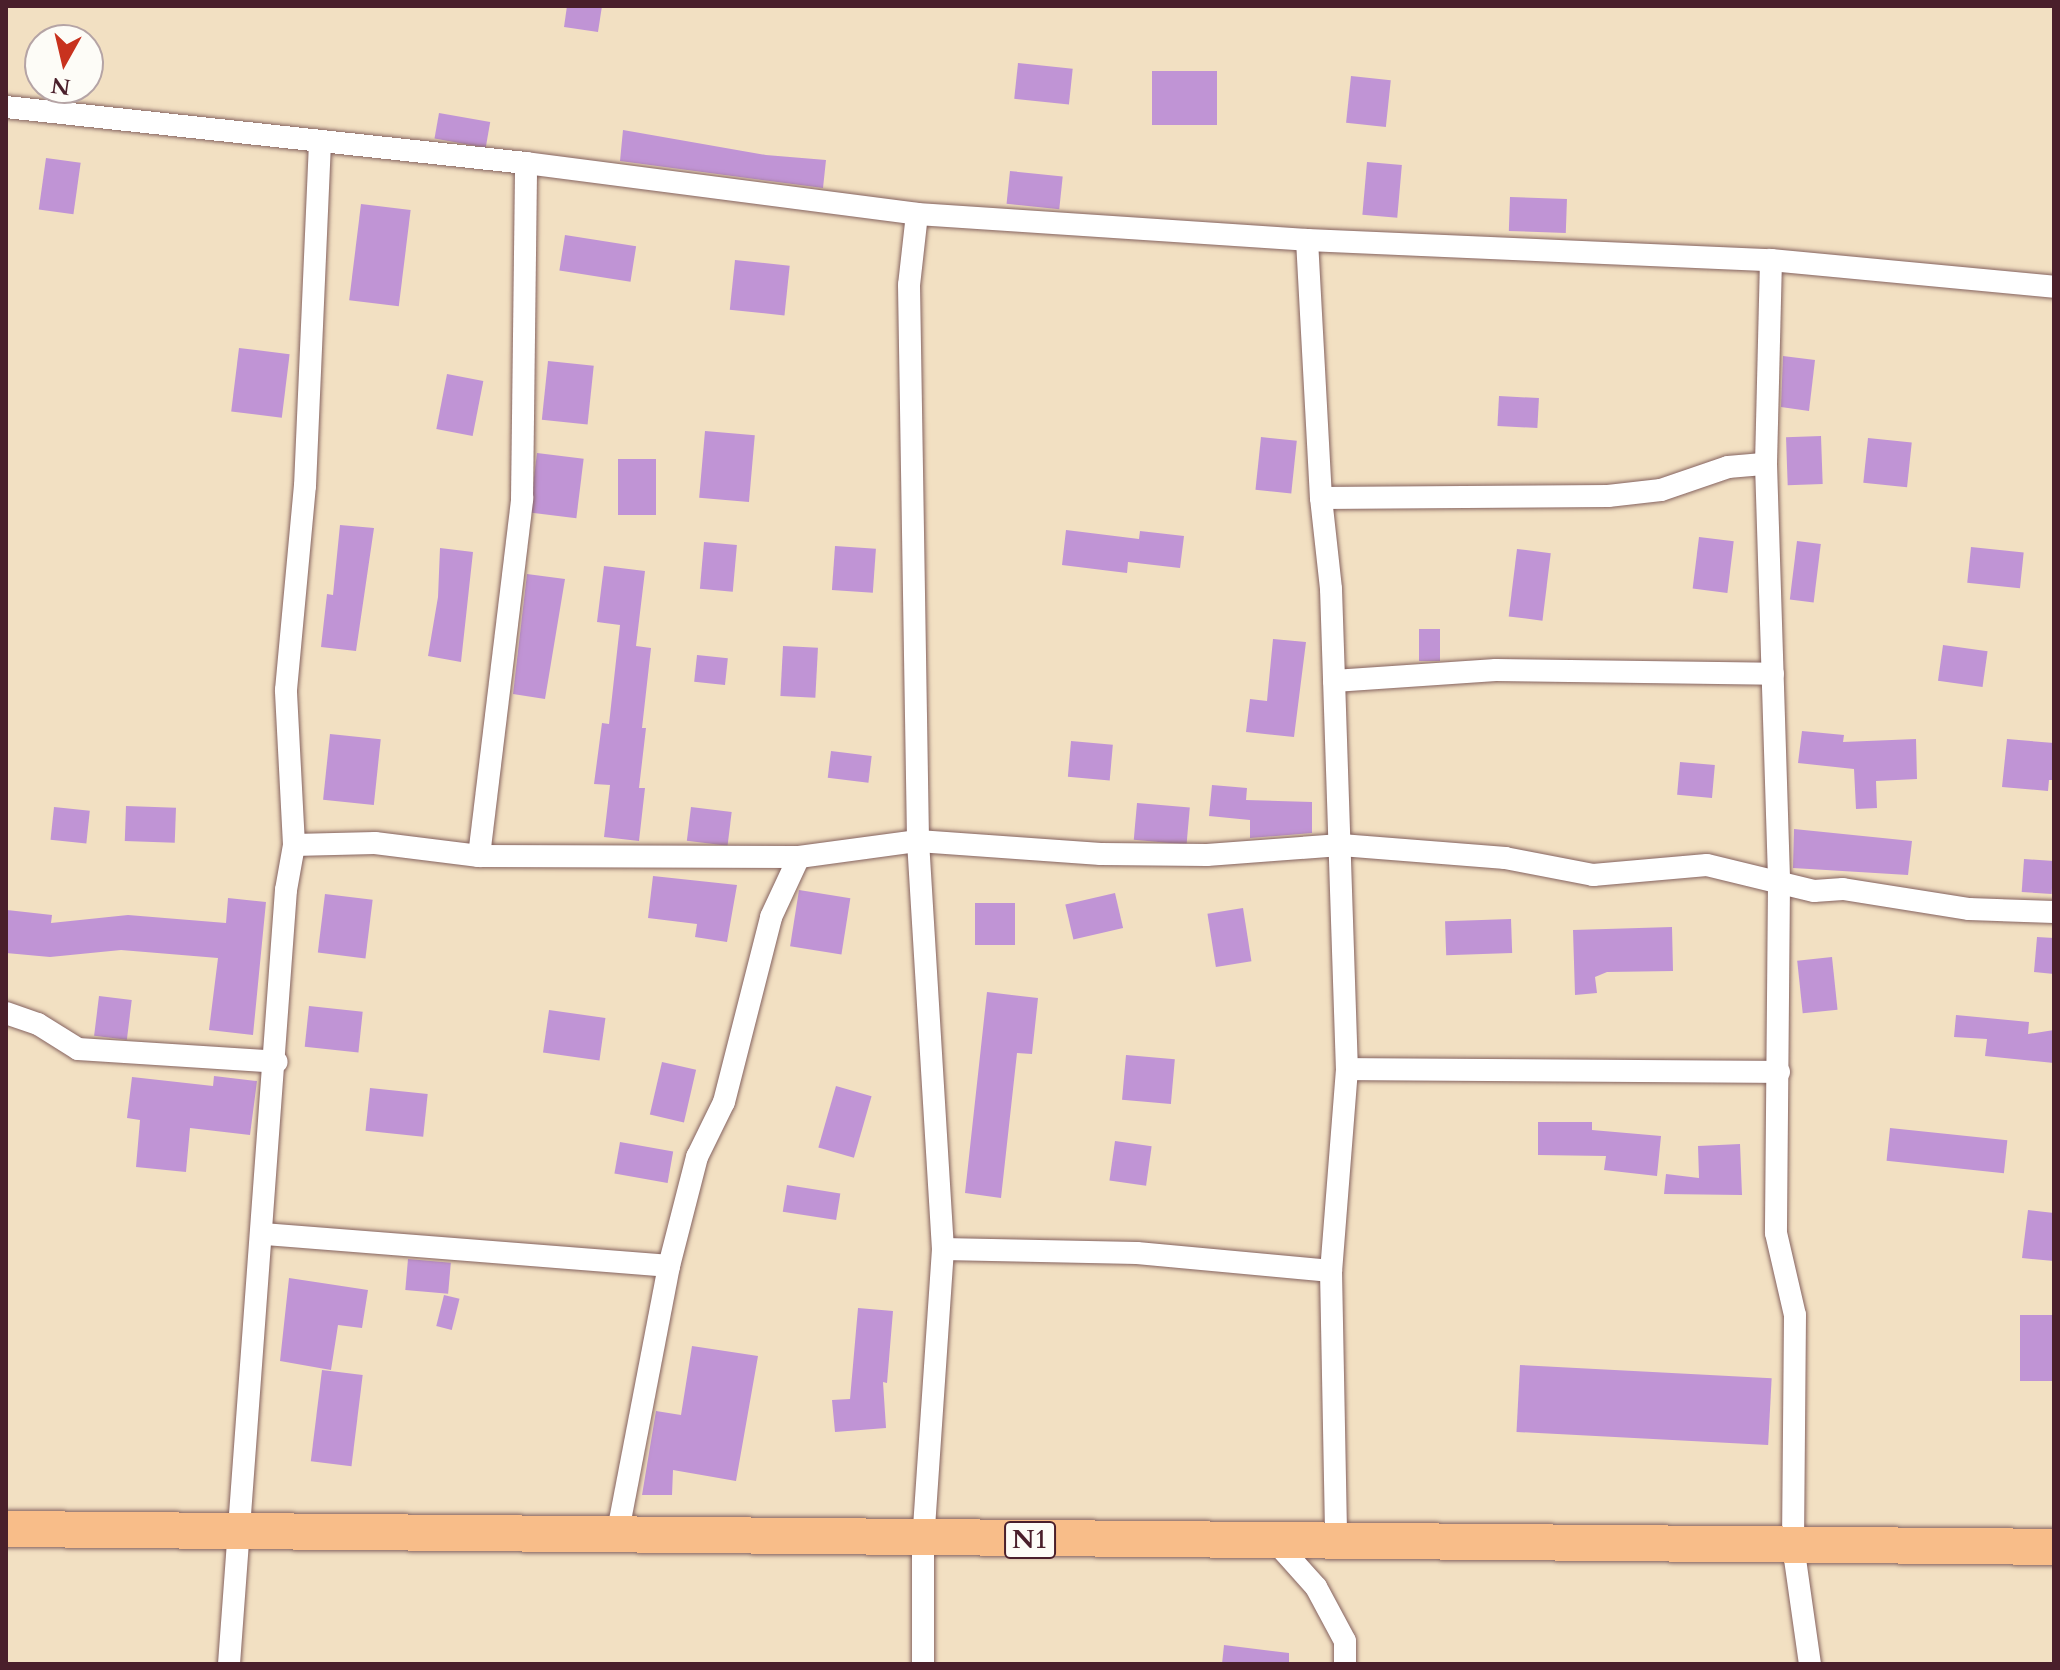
<!DOCTYPE html>
<html>
<head>
<meta charset="utf-8">
<style>
	body { margin:0 }
	#map { position:relative; width:2060px; height:1670px; overflow:hidden; background:#f2e0c2; font-family:Cardo,serif }
	div>[style] { position:absolute }
	.building>* { inset:0; background:#c094d5; transform-origin:0 0 }
	.roads { filter:drop-shadow(0 0 2px #856360) drop-shadow(0 0 2px #856360) }
	.street>* { height:22px; margin:-11px; padding:0 11px; transform-origin:11px; border-radius:11px; background:#fff }
	.primary>* { height:36px; margin:-18px; padding:0 18px; transform-origin:18px; border-radius:18px; background:#f8bd89 }
	span { translate:-50% -50%; white-space:nowrap; text-align:center; line-height:1.15; -webkit-text-stroke:7px #fdfcf7; paint-order:stroke }
	.shield-label span { padding:2px 6px; background:#fdfcf7; border:2px solid; border-radius:6px; -webkit-text-stroke-width:0 }
	.shield-label { font-size:26px; color:#4a1f2b; font-weight:700 }
	.frame { position:absolute; inset:0; border:8px solid #4a1f2b; pointer-events:none }
	.north { position:absolute; left:24px; top:24px; width:80px; height:80px; box-sizing:border-box; background:#fdfcf7; border:2px solid #b5a4a5; border-radius:50%; rotate:188deg; font-size:22px; font-weight:700; line-height:32px; text-align:center; color:#4a1f2b }
	.north::after { content:''; display:block; margin:auto; width:28px; height:36px; background:#c8321e; clip-path:polygon(50% 0,100% 100%,50% 72%,0 100%) }
</style>
</head>
<body>
<div id="map">
	<div class="building">
		<i style="clip-path:polygon(567px 6px,602px 6px,598px 32px,564px 27px)"></i>
		<i style="left:1018px;top:63px;width:55px;height:36px;rotate:6deg"></i>
		<i style="left:1152px;top:71px;width:65px;height:54px"></i>
		<i style="left:1351px;top:76px;width:40px;height:47px;rotate:6deg"></i>
		<i style="left:439px;top:113px;width:52px;height:26px;rotate:10deg"></i>
		<i style="clip-path:polygon(623px 130px,766px 155px,826px 160px,823px 188px,620px 161px)"></i>
		<i style="left:46px;top:158px;width:35px;height:52px;rotate:8deg"></i>
		<i style="left:1367px;top:162px;width:35px;height:53px;rotate:5deg"></i>
		<i style="left:1010px;top:171px;width:53px;height:33px;rotate:6deg"></i>
		<i style="left:1510px;top:197px;width:57px;height:34px;rotate:2deg"></i>
		<i style="left:361px;top:204px;width:50px;height:97px;rotate:7deg"></i>
		<i style="left:565px;top:235px;width:72px;height:36px;rotate:9deg"></i>
		<i style="left:735px;top:260px;width:55px;height:50px;rotate:6deg"></i>
		<i style="left:239px;top:348px;width:51px;height:64px;rotate:7deg"></i>
		<i style="clip-path:polygon(1783px 356px,1815px 360px,1809px 411px,1781px 407px)"></i>
		<i style="left:548px;top:361px;width:46px;height:59px;rotate:6deg"></i>
		<i style="left:447px;top:374px;width:37px;height:56px;rotate:11deg"></i>
		<i style="left:1499px;top:396px;width:40px;height:30px;rotate:3deg"></i>
		<i style="left:705px;top:431px;width:50px;height:67px;rotate:5deg"></i>
		<i style="left:1821px;top:436px;width:48px;height:35px;rotate:88deg"></i>
		<i style="left:1261px;top:437px;width:36px;height:53px;rotate:6deg"></i>
		<i style="left:1868px;top:438px;width:44px;height:45px;rotate:6deg"></i>
		<i style="left:537px;top:453px;width:47px;height:60px;rotate:7deg"></i>
		<i style="left:618px;top:459px;width:38px;height:56px"></i>
		<i style="clip-path:polygon(340px 525px,374px 528px,356px 651px,321px 647px,327px 594px,333px 595px)"></i>
		<i style="clip-path:polygon(1066px 530px,1139px 539px,1140px 531px,1184px 536px,1180px 568px,1128px 562px,1127px 573px,1062px 565px)"></i>
		<i style="left:1699px;top:537px;width:35px;height:52px;rotate:7deg"></i>
		<i style="left:1797px;top:541px;width:24px;height:59px;rotate:7deg"></i>
		<i style="left:704px;top:542px;width:33px;height:47px;rotate:5deg"></i>
		<i style="left:835px;top:546px;width:41px;height:44px;rotate:4deg"></i>
		<i style="left:1971px;top:547px;width:53px;height:36px;rotate:6deg"></i>
		<i style="clip-path:polygon(440px 548px,473px 552px,461px 662px,428px 656px,438px 597px)"></i>
		<i style="left:1517px;top:549px;width:34px;height:68px;rotate:7deg"></i>
		<i style="clip-path:polygon(604px 566px,645px 571px,636px 646px,651px 648px,642px 728px,646px 728px,639px 788px,645px 788px,639px 841px,604px 837px,610px 785px,594px 784px,602px 723px,609px 724px,620px 625px,597px 622px)"></i>
		<i style="clip-path:polygon(527px 574px,565px 579px,545px 699px,513px 694px)"></i>
		<i style="left:1419px;top:629px;width:21px;height:32px"></i>
		<i style="clip-path:polygon(1273px 639px,1306px 642px,1294px 737px,1246px 732px,1250px 699px,1267px 701px)"></i>
		<i style="left:1943px;top:645px;width:45px;height:36px;rotate:8deg"></i>
		<i style="left:783px;top:646px;width:35px;height:50px;rotate:3deg"></i>
		<i style="left:697px;top:655px;width:31px;height:27px;rotate:6deg"></i>
		<i style="clip-path:polygon(1802px 731px,1844px 735px,1843px 742px,1916px 739px,1917px 779px,1876px 781px,1877px 808px,1856px 809px,1854px 769px,1798px 763px)"></i>
		<i style="left:330px;top:734px;width:51px;height:66px;rotate:6deg"></i>
		<i style="clip-path:polygon(2007px 739px,2054px 743px,2054px 780px,2049px 780px,2048px 791px,2002px 787px)"></i>
		<i style="left:1071px;top:741px;width:42px;height:36px;rotate:5deg"></i>
		<i style="left:831px;top:751px;width:41px;height:27px;rotate:7deg"></i>
		<i style="left:1680px;top:762px;width:35px;height:33px;rotate:5deg"></i>
		<i style="clip-path:polygon(1212px 785px,1247px 788px,1246px 800px,1312px 802px,1312px 833px,1250px 838px,1250px 820px,1209px 816px)"></i>
		<i style="left:1137px;top:803px;width:53px;height:37px;rotate:5deg"></i>
		<i style="left:126px;top:806px;width:50px;height:35px;rotate:2deg"></i>
		<i style="left:54px;top:807px;width:36px;height:33px;rotate:6deg"></i>
		<i style="left:691px;top:807px;width:41px;height:34px;rotate:7deg"></i>
		<i style="clip-path:polygon(1794px 829px,1912px 841px,1908px 875px,1793px 868px)"></i>
		<i style="left:2024px;top:859px;width:30px;height:33px;rotate:4deg"></i>
		<i style="clip-path:polygon(653px 876px,737px 885px,727px 942px,695px 937px,697px 924px,648px 918px)"></i>
		<i style="left:799px;top:890px;width:52px;height:57px;rotate:9deg"></i>
		<i style="left:1115px;top:893px;width:36px;height:51px;rotate:77deg"></i>
		<i style="left:325px;top:894px;width:48px;height:59px;rotate:7deg"></i>
		<i style="clip-path:polygon(228px 898px,266px 902px,253px 1035px,209px 1030px,218px 958px,121px 950px,50px 957px,6px 953px,7px 910px,52px 915px,51px 923px,128px 915px,226px 923px)"></i>
		<i style="left:975px;top:903px;width:40px;height:42px"></i>
		<i style="left:1243px;top:908px;width:54px;height:36px;rotate:81deg"></i>
		<i style="left:1511px;top:919px;width:34px;height:66px;rotate:88deg"></i>
		<i style="clip-path:polygon(1672px 927px,1673px 971px,1607px 972px,1595px 977px,1597px 993px,1575px 995px,1573px 930px)"></i>
		<i style="clip-path:polygon(2037px 937px,2054px 938px,2054px 974px,2034px 972px)"></i>
		<i style="left:1832px;top:957px;width:53px;height:35px;rotate:84deg"></i>
		<i style="clip-path:polygon(987px 992px,1038px 998px,1032px 1054px,1017px 1053px,1001px 1198px,965px 1193px)"></i>
		<i style="left:99px;top:996px;width:33px;height:40px;rotate:7deg"></i>
		<i style="left:309px;top:1006px;width:54px;height:41px;rotate:6deg"></i>
		<i style="left:549px;top:1010px;width:57px;height:43px;rotate:8deg"></i>
		<i style="clip-path:polygon(1956px 1015px,2029px 1022px,2028px 1034px,2054px 1030px,2054px 1063px,1985px 1056px,1987px 1039px,1954px 1037px)"></i>
		<i style="left:1126px;top:1055px;width:49px;height:45px;rotate:5deg"></i>
		<i style="left:662px;top:1062px;width:35px;height:54px;rotate:13deg"></i>
		<i style="clip-path:polygon(214px 1076px,257px 1081px,250px 1135px,190px 1128px,186px 1172px,136px 1167px,140px 1120px,127px 1118px,132px 1077px,213px 1086px)"></i>
		<i style="left:836px;top:1086px;width:37px;height:64px;rotate:16deg"></i>
		<i style="left:370px;top:1088px;width:58px;height:43px;rotate:6deg"></i>
		<i style="clip-path:polygon(1538px 1122px,1592px 1122px,1592px 1130px,1661px 1136px,1657px 1176px,1604px 1170px,1606px 1156px,1538px 1155px)"></i>
		<i style="left:1890px;top:1128px;width:118px;height:33px;rotate:6deg"></i>
		<i style="left:1115px;top:1141px;width:37px;height:40px;rotate:8deg"></i>
		<i style="left:620px;top:1142px;width:54px;height:32px;rotate:10deg"></i>
		<i style="clip-path:polygon(1740px 1144px,1742px 1195px,1664px 1194px,1666px 1174px,1699px 1178px,1698px 1146px)"></i>
		<i style="left:787px;top:1185px;width:54px;height:27px;rotate:9deg"></i>
		<i style="clip-path:polygon(2028px 1210px,2054px 1213px,2054px 1261px,2022px 1258px)"></i>
		<i style="left:408px;top:1259px;width:43px;height:31px;rotate:5deg"></i>
		<i style="clip-path:polygon(289px 1278px,368px 1290px,362px 1328px,338px 1325px,331px 1370px,280px 1361px)"></i>
		<i style="left:444px;top:1295px;width:16px;height:32px;rotate:14deg"></i>
		<i style="clip-path:polygon(858px 1308px,893px 1311px,887px 1383px,883px 1382px,886px 1428px,835px 1432px,832px 1400px,850px 1399px)"></i>
		<i style="left:2054px;top:1315px;width:66px;height:34px;rotate:90deg"></i>
		<i style="clip-path:polygon(692px 1346px,758px 1356px,736px 1481px,673px 1470px,672px 1495px,642px 1495px,656px 1411px,681px 1415px)"></i>
		<i style="left:1520px;top:1365px;width:252px;height:67px;rotate:3deg"></i>
		<i style="left:322px;top:1370px;width:41px;height:92px;rotate:7deg"></i>
		<i style="clip-path:polygon(1224px 1645px,1289px 1653px,1289px 1664px,1222px 1664px)"></i>
	</div>
	<div class="roads">
		<div class="street">
			<i style="left:6px;top:107px;width:523px;rotate:6.15deg"></i>
			<i style="left:526px;top:163px;width:394px;rotate:7.4deg"></i>
			<i style="left:917px;top:214px;width:391px;rotate:3.8deg"></i>
			<i style="left:1307px;top:240px;width:258px;rotate:86.9deg"></i>
			<i style="left:1321px;top:498px;width:92px;rotate:83.7deg"></i>
			<i style="left:1331px;top:589px;width:480px;rotate:88.1deg"></i>
			<i style="left:1347px;top:1069px;width:203px;rotate:94.5deg"></i>
			<i style="left:1331px;top:1271px;width:270px;rotate:88.9deg"></i>
			<i style="left:917px;top:214px;width:71px;rotate:96.4deg"></i>
			<i style="left:909px;top:285px;width:556px;rotate:89.07deg"></i>
			<i style="left:918px;top:841px;width:409px;rotate:86.5deg"></i>
			<i style="left:943px;top:1249px;width:293px;rotate:93.9deg"></i>
			<i style="left:923px;top:1541px;width:123px;rotate:90deg"></i>
			<i style="left:1307px;top:240px;width:464px;rotate:2.5deg"></i>
			<i style="left:1771px;top:260px;width:284px;rotate:5.4deg"></i>
			<i style="left:1766px;top:464px;width:204px;rotate:-88.6deg"></i>
			<i style="left:1321px;top:498px;width:287px;rotate:-0.4deg"></i>
			<i style="left:1608px;top:496px;width:53px;rotate:-6.5deg"></i>
			<i style="left:1661px;top:490px;width:71px;rotate:-18.9deg"></i>
			<i style="left:1728px;top:467px;width:38px;rotate:-5deg"></i>
			<i style="left:1766px;top:464px;width:419px;rotate:88.2deg"></i>
			<i style="left:1779px;top:883px;width:350px;rotate:90.5deg"></i>
			<i style="left:1776px;top:1233px;width:84px;rotate:77deg"></i>
			<i style="left:1795px;top:1315px;width:230px;rotate:90.5deg"></i>
			<i style="left:1793px;top:1545px;width:120px;rotate:81.9deg"></i>
			<i style="left:1334px;top:681px;width:162px;rotate:-3.9deg"></i>
			<i style="left:1496px;top:670px;width:277px;rotate:0.8deg"></i>
			<i style="left:294px;top:845px;width:81px;rotate:-1.4deg"></i>
			<i style="left:375px;top:843px;width:105px;rotate:7.1deg"></i>
			<i style="left:479px;top:856px;width:320px;rotate:0.2deg"></i>
			<i style="left:799px;top:857px;width:120px;rotate:-7.7deg"></i>
			<i style="left:918px;top:841px;width:183px;rotate:4.1deg"></i>
			<i style="left:1101px;top:854px;width:106px;rotate:0.5deg"></i>
			<i style="left:1207px;top:855px;width:134px;rotate:-4.3deg"></i>
			<i style="left:1341px;top:845px;width:165px;rotate:4.5deg"></i>
			<i style="left:1505px;top:858px;width:90px;rotate:10.9deg"></i>
			<i style="left:1593px;top:875px;width:114px;rotate:-5deg"></i>
			<i style="left:1707px;top:865px;width:110px;rotate:13.7deg"></i>
			<i style="left:1814px;top:891px;width:29px;rotate:-4deg"></i>
			<i style="left:1843px;top:889px;width:128px;rotate:9deg"></i>
			<i style="left:1969px;top:909px;width:85px;rotate:2deg"></i>
			<i style="left:479px;top:856px;width:360px;rotate:-83.1deg"></i>
			<i style="left:522px;top:499px;width:336px;rotate:-89.3deg"></i>
			<i style="left:6px;top:1013px;width:34px;rotate:19deg"></i>
			<i style="left:38px;top:1024px;width:47px;rotate:32deg"></i>
			<i style="left:78px;top:1049px;width:199px;rotate:3.7deg"></i>
			<i style="left:1347px;top:1069px;width:432px;rotate:0.4deg"></i>
			<i style="left:264px;top:1234px;width:406px;rotate:4.5deg"></i>
			<i style="left:943px;top:1249px;width:194px;rotate:1.2deg"></i>
			<i style="left:1137px;top:1253px;width:195px;rotate:5.3deg"></i>
			<i style="left:617px;top:1536px;width:275px;rotate:-79.1deg"></i>
			<i style="left:669px;top:1266px;width:113px;rotate:-75.6deg"></i>
			<i style="left:697px;top:1157px;width:61px;rotate:-63.9deg"></i>
			<i style="left:724px;top:1102px;width:191px;rotate:-75.7deg"></i>
			<i style="left:771px;top:917px;width:66px;rotate:-65deg"></i>
			<i style="left:1272px;top:1538px;width:66px;rotate:48.1deg"></i>
			<i style="left:1316px;top:1587px;width:61px;rotate:61.8deg"></i>
			<i style="left:1345px;top:1641px;width:23px;rotate:90deg"></i>
			<i style="left:229px;top:1664px;width:776px;rotate:-85.79deg"></i>
			<i style="left:286px;top:890px;width:46px;rotate:-79.9deg"></i>
			<i style="left:294px;top:845px;width:155px;rotate:-93deg"></i>
			<i style="left:286px;top:690px;width:205px;rotate:-84.7deg"></i>
			<i style="left:305px;top:486px;width:342px;rotate:-87.5deg"></i>
		</div>
		<div class="primary">
			<i style="left:6px;top:1529px;width:2048px;rotate:0.5deg"></i>
		</div>
	</div>
	<div class="shield-label">
		<span style="left:1030px;top:1540px">N1</span>
	</div>
	<div class="frame"></div>
	<div class="north">N</div>
</div>
</body>
</html>
